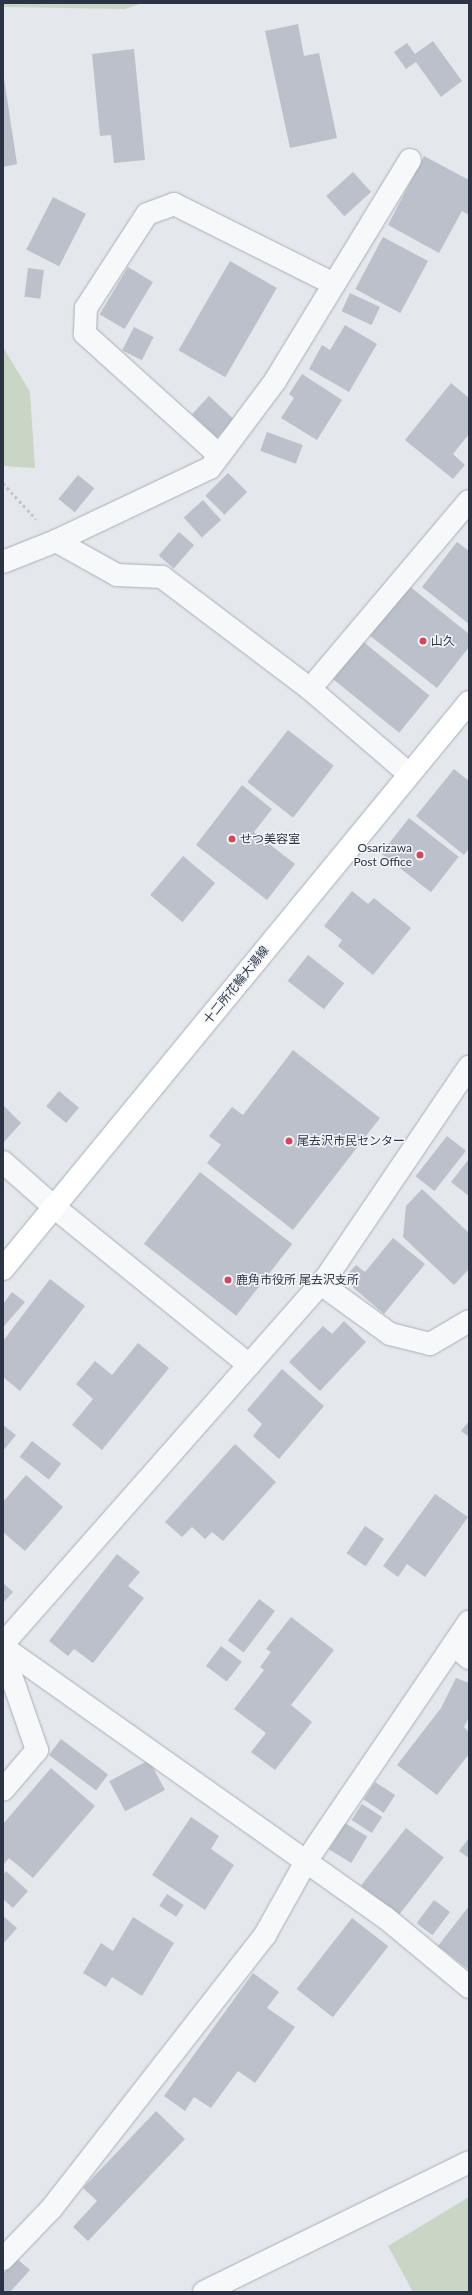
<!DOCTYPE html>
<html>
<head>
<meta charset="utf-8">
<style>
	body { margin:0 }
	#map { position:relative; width:472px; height:2295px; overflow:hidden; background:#e4e7ec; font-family:Lato,"Noto Sans JP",sans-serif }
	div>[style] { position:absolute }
	.green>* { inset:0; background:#c9d6c5 }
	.building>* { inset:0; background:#bbc0ca; transform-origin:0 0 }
	.path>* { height:2.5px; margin-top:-1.25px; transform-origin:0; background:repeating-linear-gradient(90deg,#c2c5cb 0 3px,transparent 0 6px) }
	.roads { filter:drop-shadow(0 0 1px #a9aeb7) drop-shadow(0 0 1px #a9aeb7) }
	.street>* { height:22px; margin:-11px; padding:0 11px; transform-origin:11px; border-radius:11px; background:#f7f8fa }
	.primary>* { height:22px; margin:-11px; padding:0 11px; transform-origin:11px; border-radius:11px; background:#fff }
	.dots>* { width:11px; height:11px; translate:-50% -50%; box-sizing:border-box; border:2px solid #f4f6f9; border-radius:50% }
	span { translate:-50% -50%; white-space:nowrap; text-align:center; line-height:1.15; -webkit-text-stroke:3px #f4f6f9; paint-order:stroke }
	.poi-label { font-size:12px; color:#2b3445 }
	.left { translate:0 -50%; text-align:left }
	.right { translate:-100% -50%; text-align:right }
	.street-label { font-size:12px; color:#2b3445 }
	.frame { position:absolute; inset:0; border:4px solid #2b3445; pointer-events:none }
</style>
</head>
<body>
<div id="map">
	<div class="green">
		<i style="clip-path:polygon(3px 3px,143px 3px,125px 9px,3px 7px)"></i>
		<i style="clip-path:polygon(3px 347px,30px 392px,35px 468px,3px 466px)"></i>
		<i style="clip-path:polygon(469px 2197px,469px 2292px,413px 2292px,388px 2246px)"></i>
	</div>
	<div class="building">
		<i style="clip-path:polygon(298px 24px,304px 56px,319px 53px,337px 138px,290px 148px,265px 31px)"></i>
		<i style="clip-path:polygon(433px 41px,462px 81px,441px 97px,416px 62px,406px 69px,394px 52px,407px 43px,415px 54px)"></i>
		<i style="clip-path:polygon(134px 49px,145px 160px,114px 163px,111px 135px,100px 136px,92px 54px)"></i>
		<i style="clip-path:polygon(3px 72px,17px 164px,3px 167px)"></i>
		<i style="clip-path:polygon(424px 156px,469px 180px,469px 215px,462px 211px,439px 253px,388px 225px)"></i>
		<i style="left:353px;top:172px;width:27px;height:36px;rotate:48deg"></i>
		<i style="left:53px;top:197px;width:37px;height:59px;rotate:27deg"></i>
		<i style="left:383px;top:237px;width:51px;height:59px;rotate:28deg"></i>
		<i style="left:230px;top:261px;width:54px;height:103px;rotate:30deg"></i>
		<i style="left:128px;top:267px;width:29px;height:55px;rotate:31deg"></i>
		<i style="left:28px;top:268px;width:16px;height:29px;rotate:7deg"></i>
		<i style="left:350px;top:293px;width:33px;height:20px;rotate:25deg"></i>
		<i style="clip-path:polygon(345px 325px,377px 344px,349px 392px,309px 369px,322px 345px,330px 350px)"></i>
		<i style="left:134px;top:327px;width:22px;height:26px;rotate:27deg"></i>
		<i style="clip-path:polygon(302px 374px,342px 400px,317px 440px,281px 418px,294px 398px,289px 394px)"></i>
		<i style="clip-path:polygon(451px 383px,469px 398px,469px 434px,453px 454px,465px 465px,453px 479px,405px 440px)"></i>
		<i style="left:209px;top:396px;width:34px;height:25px;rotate:43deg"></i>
		<i style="left:267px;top:432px;width:38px;height:20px;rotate:20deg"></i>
		<i style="left:228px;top:473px;width:27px;height:32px;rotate:45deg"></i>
		<i style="left:78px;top:475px;width:21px;height:31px;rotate:39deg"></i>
		<i style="left:203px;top:500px;width:27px;height:26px;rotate:48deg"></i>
		<i style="left:179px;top:532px;width:20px;height:31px;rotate:41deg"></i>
		<i style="clip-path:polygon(457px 542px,469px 551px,469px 624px,422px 587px)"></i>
		<i style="clip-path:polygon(408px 585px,469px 634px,469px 647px,437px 688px,369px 635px)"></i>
		<i style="left:361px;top:640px;width:88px;height:48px;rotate:39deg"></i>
		<i style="left:288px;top:730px;width:58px;height:66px;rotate:38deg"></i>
		<i style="clip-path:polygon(454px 769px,469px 781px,469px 849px,464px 855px,416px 816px)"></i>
		<i style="clip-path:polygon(242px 785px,272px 809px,254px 832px,295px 864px,267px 900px,196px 845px)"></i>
		<i style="left:409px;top:818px;width:63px;height:45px;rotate:38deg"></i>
		<i style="left:183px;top:856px;width:42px;height:51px;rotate:40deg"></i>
		<i style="clip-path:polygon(352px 891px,368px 904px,374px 898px,411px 928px,373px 975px,338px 946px,342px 940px,324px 926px)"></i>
		<i style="left:308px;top:955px;width:46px;height:33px;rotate:38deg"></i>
		<i style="clip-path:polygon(293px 1050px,380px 1118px,293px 1230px,207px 1163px,221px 1145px,209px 1136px,232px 1107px,243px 1115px)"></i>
		<i style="left:59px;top:1091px;width:26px;height:20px;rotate:40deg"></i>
		<i style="clip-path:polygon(3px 1105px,21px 1123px,3px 1143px)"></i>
		<i style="left:447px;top:1136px;width:24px;height:51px;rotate:38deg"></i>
		<i style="clip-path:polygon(469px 1159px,469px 1196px,451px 1182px)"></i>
		<i style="left:200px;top:1172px;width:117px;height:91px;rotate:38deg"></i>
		<i style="clip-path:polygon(422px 1189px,469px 1233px,469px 1269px,454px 1285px,403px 1237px,406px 1206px)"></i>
		<i style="clip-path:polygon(393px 1238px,425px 1264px,384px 1314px,343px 1279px,356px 1265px,365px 1272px)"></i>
		<i style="clip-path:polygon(50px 1279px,85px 1306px,20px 1391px,3px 1377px,3px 1341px)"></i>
		<i style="clip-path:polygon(12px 1292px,25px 1302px,4px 1326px,3px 1304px)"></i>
		<i style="clip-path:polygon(344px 1321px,366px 1342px,320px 1391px,289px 1362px,323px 1326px,332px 1334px)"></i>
		<i style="clip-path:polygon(138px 1343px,169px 1368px,102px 1450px,72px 1425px,93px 1399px,76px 1384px,95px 1361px,112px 1375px)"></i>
		<i style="clip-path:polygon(282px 1369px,324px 1406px,279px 1459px,253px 1436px,262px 1424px,247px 1410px)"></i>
		<i style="clip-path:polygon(469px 1421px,469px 1437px,461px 1431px)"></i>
		<i style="clip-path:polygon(3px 1425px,16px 1435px,3px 1451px)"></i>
		<i style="left:32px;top:1441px;width:37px;height:20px;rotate:38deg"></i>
		<i style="clip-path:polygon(235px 1444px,276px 1482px,223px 1541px,212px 1532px,205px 1539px,192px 1527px,182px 1537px,165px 1522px)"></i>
		<i style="clip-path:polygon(26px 1475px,63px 1507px,25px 1551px,3px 1532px,3px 1502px)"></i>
		<i style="clip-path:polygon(435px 1494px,468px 1517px,425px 1577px,407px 1564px,398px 1577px,383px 1566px)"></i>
		<i style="left:365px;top:1526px;width:23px;height:33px;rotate:34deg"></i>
		<i style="clip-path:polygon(117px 1554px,140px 1572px,128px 1586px,144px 1598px,93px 1663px,74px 1649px,68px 1656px,49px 1641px)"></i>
		<i style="clip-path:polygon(3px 1583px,13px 1592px,3px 1603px)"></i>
		<i style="left:259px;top:1599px;width:20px;height:52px;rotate:37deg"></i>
		<i style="clip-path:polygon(291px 1617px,334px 1650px,291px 1705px,312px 1722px,275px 1770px,251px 1752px,266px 1733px,234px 1709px,264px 1670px,260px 1667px,271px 1652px,266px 1649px)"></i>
		<i style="left:221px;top:1646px;width:26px;height:25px;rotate:37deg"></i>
		<i style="clip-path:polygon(456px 1678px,469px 1683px,469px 1717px,464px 1727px,469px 1732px,469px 1754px,437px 1795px,397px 1765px,441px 1708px)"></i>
		<i style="left:61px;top:1739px;width:59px;height:20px;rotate:37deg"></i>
		<i style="left:149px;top:1760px;width:34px;height:45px;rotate:62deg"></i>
		<i style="clip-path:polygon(51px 1768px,95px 1806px,33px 1878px,9px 1858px,3px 1865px,3px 1824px)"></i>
		<i style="left:375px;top:1782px;width:24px;height:21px;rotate:33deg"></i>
		<i style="left:362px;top:1804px;width:24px;height:19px;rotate:33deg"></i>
		<i style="clip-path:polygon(191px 1817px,219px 1836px,211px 1849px,234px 1865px,205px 1910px,152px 1875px)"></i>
		<i style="left:345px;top:1823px;width:26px;height:31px;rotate:31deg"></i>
		<i style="left:406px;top:1828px;width:48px;height:73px;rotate:38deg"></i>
		<i style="clip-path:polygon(469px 1838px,469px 1858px,459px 1851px)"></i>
		<i style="clip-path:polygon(6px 1871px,28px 1891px,13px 1908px,3px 1899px,3px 1875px)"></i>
		<i style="left:167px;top:1894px;width:20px;height:14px;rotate:33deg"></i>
		<i style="left:434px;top:1900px;width:20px;height:29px;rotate:37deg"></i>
		<i style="clip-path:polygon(469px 1906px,469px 1970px,438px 1946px)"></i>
		<i style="clip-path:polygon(3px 1916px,17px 1928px,3px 1944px)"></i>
		<i style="clip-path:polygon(133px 1917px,174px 1943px,142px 1996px,112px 1977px,106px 1987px,83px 1973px,101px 1943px,113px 1951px)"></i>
		<i style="left:352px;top:1918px;width:46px;height:90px;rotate:38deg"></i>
		<i style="clip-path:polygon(253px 1973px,279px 1992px,267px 2008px,295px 2027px,255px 2083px,238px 2071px,211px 2108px,194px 2097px,185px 2111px,164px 2096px)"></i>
		<i style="clip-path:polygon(156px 2111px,185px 2139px,88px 2241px,73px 2227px,97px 2201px,83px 2188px)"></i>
		<i style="clip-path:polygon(16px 2258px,30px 2270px,10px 2292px,6px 2292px,3px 2290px,3px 2274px)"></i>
	</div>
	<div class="path">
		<i style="left:3px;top:483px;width:49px;rotate:47.5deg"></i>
	</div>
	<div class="roads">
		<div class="street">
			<i style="left:219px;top:455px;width:181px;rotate:-137.9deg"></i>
			<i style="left:85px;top:334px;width:26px;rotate:-88deg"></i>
			<i style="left:86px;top:308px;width:112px;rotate:-57deg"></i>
			<i style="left:147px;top:214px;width:29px;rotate:-20deg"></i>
			<i style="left:174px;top:204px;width:179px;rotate:26.6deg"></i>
			<i style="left:56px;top:541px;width:170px;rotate:-25.4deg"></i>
			<i style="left:210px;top:468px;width:109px;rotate:-53.2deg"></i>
			<i style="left:275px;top:381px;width:259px;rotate:-58.6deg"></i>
			<i style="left:3px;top:562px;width:57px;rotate:-21.6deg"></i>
			<i style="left:56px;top:541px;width:70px;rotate:29.1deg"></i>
			<i style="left:117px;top:575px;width:45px;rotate:2.5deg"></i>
			<i style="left:162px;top:577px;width:186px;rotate:37.1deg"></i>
			<i style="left:310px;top:689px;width:130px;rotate:40.6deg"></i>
			<i style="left:310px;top:689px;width:246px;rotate:-49.8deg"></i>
			<i style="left:3px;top:1162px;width:68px;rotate:41.4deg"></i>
			<i style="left:54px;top:1207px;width:251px;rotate:39deg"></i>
			<i style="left:321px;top:1284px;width:85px;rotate:35.9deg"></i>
			<i style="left:390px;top:1334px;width:41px;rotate:14deg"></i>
			<i style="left:430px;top:1344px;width:45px;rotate:-30.5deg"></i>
			<i style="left:3px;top:1644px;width:488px;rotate:-48.6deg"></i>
			<i style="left:326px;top:1278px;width:255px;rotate:-55.9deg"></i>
			<i style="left:454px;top:1645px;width:20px;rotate:41deg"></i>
			<i style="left:3px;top:1647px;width:469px;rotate:35.3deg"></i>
			<i style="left:386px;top:1918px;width:108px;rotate:39.7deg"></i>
			<i style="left:3px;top:1652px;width:104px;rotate:70.9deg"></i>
			<i style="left:37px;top:1750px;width:52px;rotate:130.4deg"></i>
			<i style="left:3px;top:2259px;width:69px;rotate:-46.2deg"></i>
			<i style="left:51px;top:2209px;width:348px;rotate:-52deg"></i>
			<i style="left:265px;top:1935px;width:86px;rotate:-60.8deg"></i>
			<i style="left:307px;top:1860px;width:288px;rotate:-55.8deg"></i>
			<i style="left:204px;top:2292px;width:295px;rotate:-26.1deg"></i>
		</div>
		<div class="primary">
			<i style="left:3px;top:1269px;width:734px;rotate:-50.58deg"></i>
		</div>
	</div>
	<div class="dots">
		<i style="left:423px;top:641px;background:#d1495b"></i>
		<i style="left:232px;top:839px;background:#d1495b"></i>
		<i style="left:420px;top:855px;background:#d1495b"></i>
		<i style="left:289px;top:1141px;background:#d1495b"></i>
		<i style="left:228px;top:1280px;background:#d1495b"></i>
	</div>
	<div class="poi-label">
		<span class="left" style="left:431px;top:641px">山久</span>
		<span class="left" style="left:240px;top:839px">せつ美容室</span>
		<span class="right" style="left:412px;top:855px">Osarizawa<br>Post Office</span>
		<span class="left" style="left:297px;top:1141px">尾去沢市民センター</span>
		<span class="left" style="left:236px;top:1280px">鹿角市役所 尾去沢支所</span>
	</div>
	<div class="street-label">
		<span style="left:236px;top:985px;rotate:-51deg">十二所花輪大湯線</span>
	</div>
	<div class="frame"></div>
</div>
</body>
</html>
